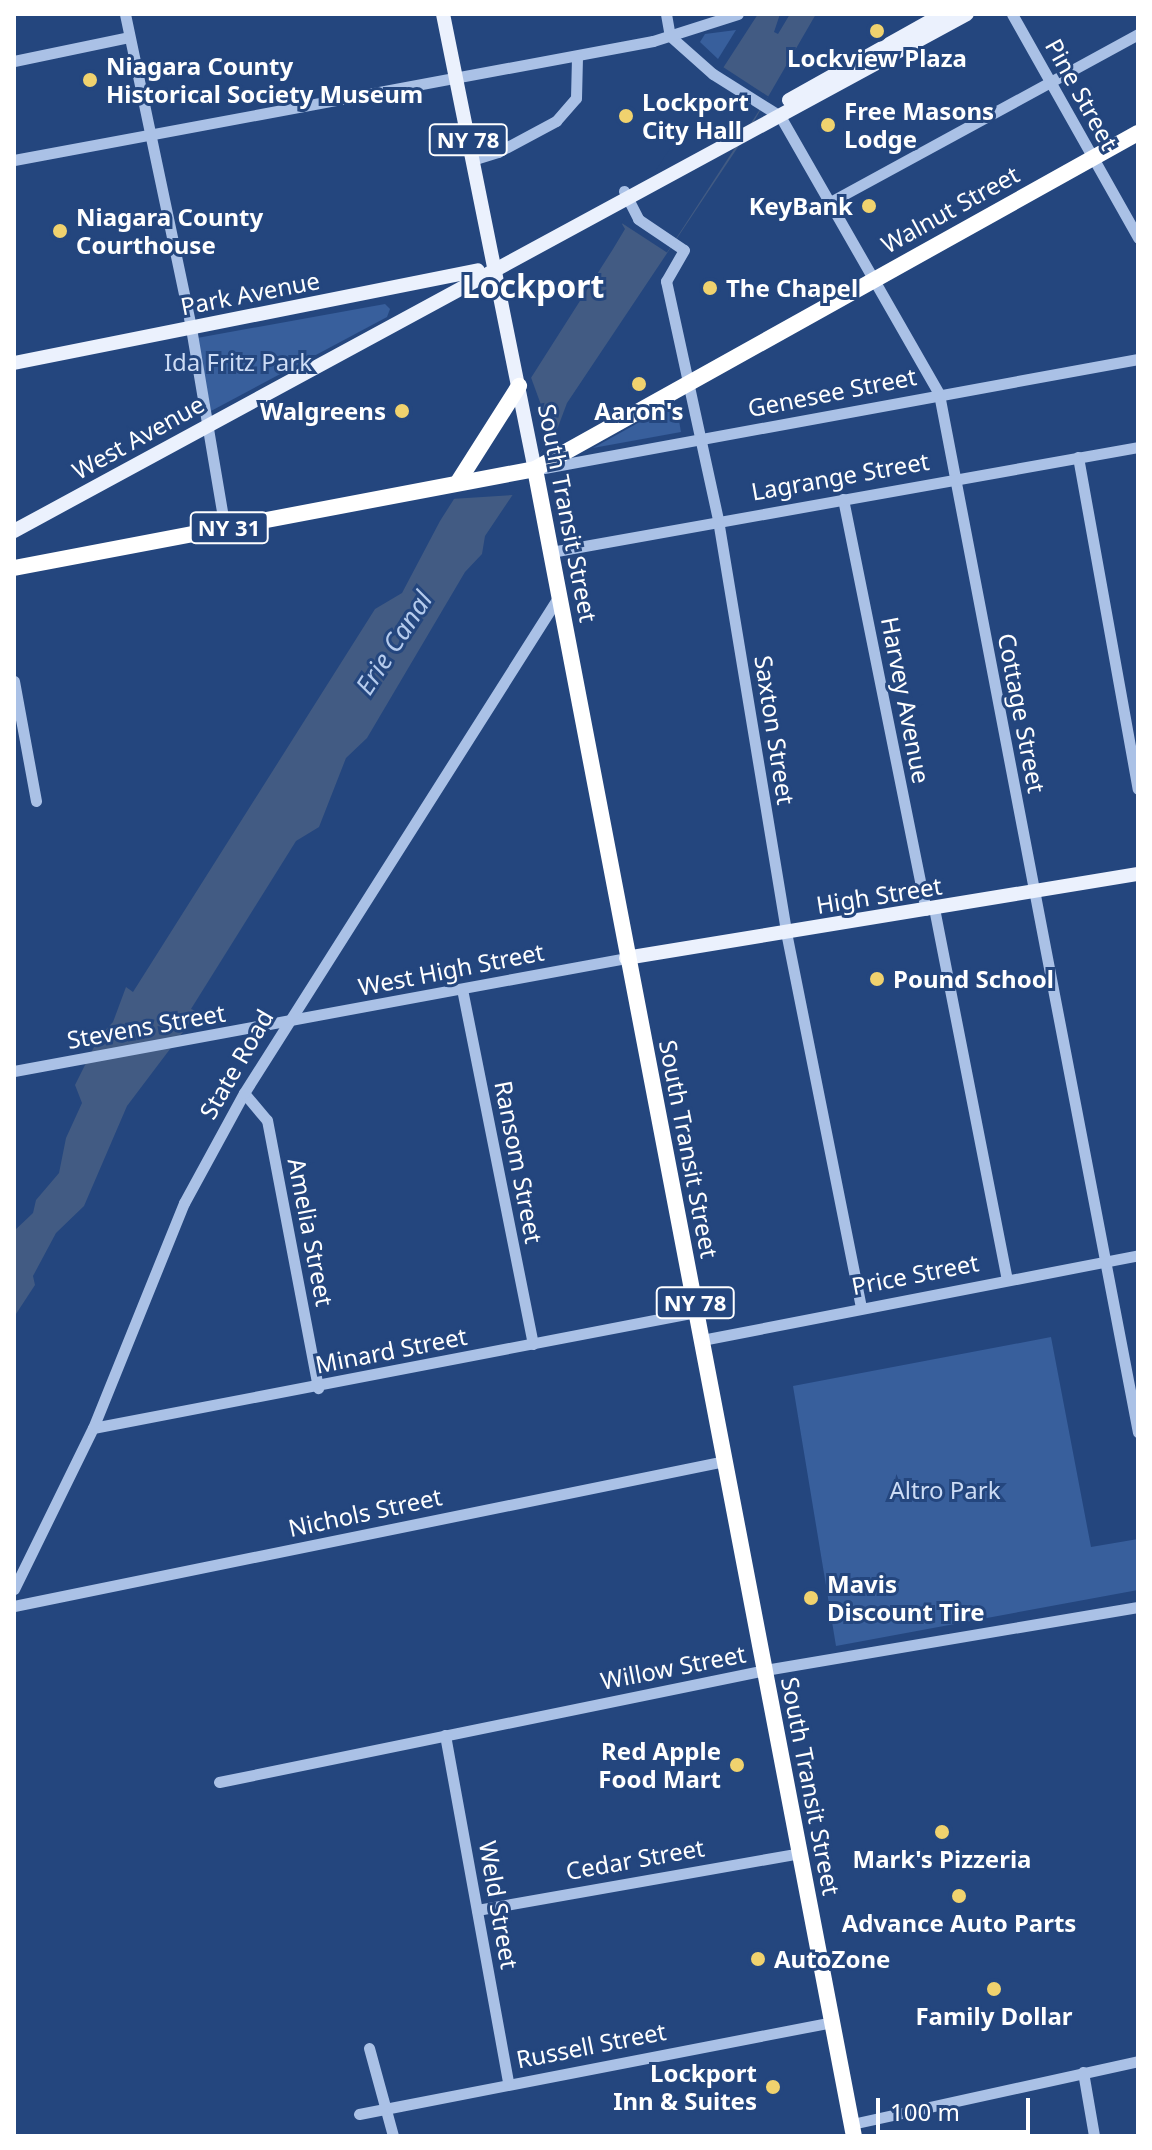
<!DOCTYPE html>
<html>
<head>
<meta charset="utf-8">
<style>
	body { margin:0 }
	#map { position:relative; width:1152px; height:2150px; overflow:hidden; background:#24467e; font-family:"Noto Sans",sans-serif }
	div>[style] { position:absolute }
	.green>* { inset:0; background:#385f9c }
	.water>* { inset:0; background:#425b83 }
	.pier>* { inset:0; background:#24467e; transform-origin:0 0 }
	.minor>* { height:11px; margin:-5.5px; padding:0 5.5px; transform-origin:5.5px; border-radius:5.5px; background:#aac1e6 }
	.major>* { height:14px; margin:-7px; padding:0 7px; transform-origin:7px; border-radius:7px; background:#ebf1fd }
	.highway>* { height:16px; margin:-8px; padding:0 8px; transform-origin:8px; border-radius:8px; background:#fff }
	.dots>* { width:22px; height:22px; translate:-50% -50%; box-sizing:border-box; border:4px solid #24467e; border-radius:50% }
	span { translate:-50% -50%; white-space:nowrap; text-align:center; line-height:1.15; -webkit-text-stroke:6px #24467e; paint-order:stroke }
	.shield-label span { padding:2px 6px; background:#24467e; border:2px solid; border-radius:6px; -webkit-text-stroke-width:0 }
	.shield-label { font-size:22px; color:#fff; font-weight:700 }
	.poi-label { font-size:24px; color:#fff; font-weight:700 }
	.left { translate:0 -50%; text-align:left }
	.right { translate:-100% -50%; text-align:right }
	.street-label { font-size:24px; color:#fff }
	.park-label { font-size:24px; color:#cddcf5 }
	.water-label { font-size:26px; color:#b5cbed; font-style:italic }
	.district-label { font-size:32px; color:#fff; font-weight:700 }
	.frame { position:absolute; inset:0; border:16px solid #fff; pointer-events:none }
	.scale { position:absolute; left:876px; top:2098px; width:154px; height:36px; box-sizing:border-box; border:4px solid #fff; border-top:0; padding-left:10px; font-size:24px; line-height:28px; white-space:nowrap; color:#fff; -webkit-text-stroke:6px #24467e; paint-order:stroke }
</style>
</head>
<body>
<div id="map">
	<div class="green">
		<i style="clip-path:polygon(736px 30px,718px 59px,700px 42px,705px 34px)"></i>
		<i style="clip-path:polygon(385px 304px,390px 309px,387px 317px,211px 411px,197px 338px)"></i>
		<i style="clip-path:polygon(672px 404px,676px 404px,681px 432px,593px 448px)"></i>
		<i style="clip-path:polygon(1051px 1337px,1091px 1547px,1138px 1539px,1138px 1590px,836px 1646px,793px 1386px)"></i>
	</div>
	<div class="water">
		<i style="clip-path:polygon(758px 14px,780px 14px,774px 32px,778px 34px,790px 14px,816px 14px,746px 135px,567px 403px,558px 427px,485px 536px,482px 554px,465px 572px,367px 738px,346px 758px,319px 827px,296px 841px,191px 1009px,198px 1012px,127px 1106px,84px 1206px,56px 1233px,33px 1276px,35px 1285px,14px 1317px,14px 1231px,33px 1213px,36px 1200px,59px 1173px,66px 1138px,82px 1103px,75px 1085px,99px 1037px,113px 1022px,126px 987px,133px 992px,375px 609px,402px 593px,440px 521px,613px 249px,625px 229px,622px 224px)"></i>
	</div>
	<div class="pier">
		<i style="left:723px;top:67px;width:54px;height:186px;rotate:33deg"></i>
		<i style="clip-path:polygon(529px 372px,552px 435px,513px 495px,451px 499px)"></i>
	</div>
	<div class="minor">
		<i style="left:125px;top:14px;width:321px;rotate:78.1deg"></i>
		<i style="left:191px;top:328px;width:204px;rotate:80.4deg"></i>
		<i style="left:666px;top:14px;width:22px;rotate:80deg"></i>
		<i style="left:1012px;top:14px;width:257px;rotate:60.6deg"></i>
		<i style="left:670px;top:36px;width:57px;rotate:41.5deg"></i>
		<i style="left:713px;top:74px;width:79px;rotate:32.1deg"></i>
		<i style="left:780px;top:116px;width:320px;rotate:60.2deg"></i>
		<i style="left:939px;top:394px;width:1057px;rotate:79.15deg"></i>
		<i style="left:14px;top:61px;width:117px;rotate:-11.8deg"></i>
		<i style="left:14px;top:160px;width:650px;rotate:-10.55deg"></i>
		<i style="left:653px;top:41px;width:89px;rotate:-17.6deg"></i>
		<i style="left:472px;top:160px;width:27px;rotate:-17deg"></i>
		<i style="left:498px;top:152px;width:66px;rotate:-28.1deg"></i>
		<i style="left:556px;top:121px;width:30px;rotate:-49deg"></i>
		<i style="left:576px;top:98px;width:42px;rotate:-88.6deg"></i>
		<i style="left:624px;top:191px;width:31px;rotate:63deg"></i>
		<i style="left:638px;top:219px;width:55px;rotate:34deg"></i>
		<i style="left:684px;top:250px;width:36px;rotate:120deg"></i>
		<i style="left:666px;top:281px;width:245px;rotate:77.7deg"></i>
		<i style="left:718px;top:520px;width:418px;rotate:80.6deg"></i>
		<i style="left:786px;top:932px;width:382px;rotate:78.7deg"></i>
		<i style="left:832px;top:201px;width:349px;rotate:-28.6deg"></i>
		<i style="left:1078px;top:457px;width:337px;rotate:79.8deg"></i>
		<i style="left:544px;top:468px;width:604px;rotate:-10.4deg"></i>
		<i style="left:843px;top:499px;width:419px;rotate:78.6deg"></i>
		<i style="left:551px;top:552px;width:596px;rotate:-10.14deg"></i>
		<i style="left:14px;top:681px;width:122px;rotate:79.6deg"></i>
		<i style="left:934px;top:908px;width:378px;rotate:78.9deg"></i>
		<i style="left:462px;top:989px;width:362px;rotate:78.7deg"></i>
		<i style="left:14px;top:1071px;width:622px;rotate:-10.46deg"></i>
		<i style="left:244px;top:1093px;width:35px;rotate:50deg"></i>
		<i style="left:267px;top:1120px;width:273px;rotate:79.2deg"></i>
		<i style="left:702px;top:1340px;width:444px;rotate:-11deg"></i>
		<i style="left:93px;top:1428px;width:614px;rotate:-10.89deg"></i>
		<i style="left:14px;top:1589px;width:179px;rotate:-63.9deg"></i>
		<i style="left:93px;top:1428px;width:243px;rotate:-68deg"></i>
		<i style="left:184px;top:1203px;width:125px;rotate:-61.4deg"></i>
		<i style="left:244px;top:1093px;width:588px;rotate:-57.63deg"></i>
		<i style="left:14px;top:1606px;width:726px;rotate:-11.53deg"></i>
		<i style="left:445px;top:1735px;width:354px;rotate:79.7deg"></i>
		<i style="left:219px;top:1782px;width:557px;rotate:-11.59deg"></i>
		<i style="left:765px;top:1670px;width:378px;rotate:-9.6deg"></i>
		<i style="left:477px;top:1910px;width:328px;rotate:-10deg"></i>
		<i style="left:369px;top:2048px;width:91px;rotate:74.7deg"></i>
		<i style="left:1083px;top:2072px;width:65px;rotate:80.2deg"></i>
		<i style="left:359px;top:2114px;width:482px;rotate:-11deg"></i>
		<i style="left:852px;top:2124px;width:293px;rotate:-12.4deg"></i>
	</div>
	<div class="major">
		<i style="left:443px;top:14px;width:464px;rotate:78.6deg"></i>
		<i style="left:789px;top:100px;width:176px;rotate:-29.2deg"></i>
		<i style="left:14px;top:363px;width:473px;rotate:-11.3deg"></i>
		<i style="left:14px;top:531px;width:1084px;rotate:-28.48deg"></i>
		<i style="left:626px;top:958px;width:519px;rotate:-9.32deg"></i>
	</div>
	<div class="highway">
		<i style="left:535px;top:469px;width:1697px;rotate:79.17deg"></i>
		<i style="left:458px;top:482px;width:114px;rotate:-57.6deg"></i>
		<i style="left:14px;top:568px;width:530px;rotate:-10.76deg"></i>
		<i style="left:535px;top:469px;width:690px;rotate:-29.13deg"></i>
	</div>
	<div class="dots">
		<i style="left:877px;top:31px;background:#f0d26e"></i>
		<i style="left:90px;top:80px;background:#f0d26e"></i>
		<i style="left:626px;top:116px;background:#f0d26e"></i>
		<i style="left:828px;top:125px;background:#f0d26e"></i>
		<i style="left:869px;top:206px;background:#f0d26e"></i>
		<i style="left:60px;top:231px;background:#f0d26e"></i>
		<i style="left:710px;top:288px;background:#f0d26e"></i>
		<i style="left:639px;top:384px;background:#f0d26e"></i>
		<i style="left:402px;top:411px;background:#f0d26e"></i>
		<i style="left:877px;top:979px;background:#f0d26e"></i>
		<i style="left:811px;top:1598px;background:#f0d26e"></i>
		<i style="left:737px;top:1765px;background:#f0d26e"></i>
		<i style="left:942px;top:1832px;background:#f0d26e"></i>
		<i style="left:959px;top:1896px;background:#f0d26e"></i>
		<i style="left:758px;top:1959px;background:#f0d26e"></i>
		<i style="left:994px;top:1989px;background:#f0d26e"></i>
		<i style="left:773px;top:2087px;background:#f0d26e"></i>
	</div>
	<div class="shield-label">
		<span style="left:468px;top:140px">NY 78</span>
		<span style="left:229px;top:528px">NY 31</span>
		<span style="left:695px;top:1303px">NY 78</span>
	</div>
	<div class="poi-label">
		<span style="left:877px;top:58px">Lockview Plaza</span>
		<span class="left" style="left:106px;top:80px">Niagara County<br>Historical Society Museum</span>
		<span class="left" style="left:642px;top:116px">Lockport<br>City Hall</span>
		<span class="left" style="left:844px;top:125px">Free Masons<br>Lodge</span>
		<span class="right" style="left:853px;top:206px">KeyBank</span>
		<span class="left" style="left:76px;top:231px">Niagara County<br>Courthouse</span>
		<span class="left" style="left:726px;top:288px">The Chapel</span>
		<span class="right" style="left:386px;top:411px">Walgreens</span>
		<span style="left:639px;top:411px">Aaron's</span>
		<span class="left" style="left:893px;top:979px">Pound School</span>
		<span class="left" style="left:827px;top:1598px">Mavis<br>Discount Tire</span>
		<span class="right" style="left:721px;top:1765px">Red Apple<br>Food Mart</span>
		<span style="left:942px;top:1859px">Mark's Pizzeria</span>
		<span style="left:959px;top:1923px">Advance Auto Parts</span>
		<span class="left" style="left:774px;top:1959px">AutoZone</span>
		<span style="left:994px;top:2016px">Family Dollar</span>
		<span class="right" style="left:757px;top:2087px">Lockport<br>Inn &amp; Suites</span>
	</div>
	<div class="street-label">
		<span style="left:1082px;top:94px;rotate:61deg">Pine Street</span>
		<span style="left:950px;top:209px;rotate:-29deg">Walnut Street</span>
		<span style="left:250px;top:293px;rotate:-11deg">Park Avenue</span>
		<span style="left:832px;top:392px;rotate:-11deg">Genesee Street</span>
		<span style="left:138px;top:437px;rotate:-29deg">West Avenue</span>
		<span style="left:840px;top:476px;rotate:-10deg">Lagrange Street</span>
		<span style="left:568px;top:513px;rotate:79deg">South Transit Street</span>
		<span style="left:906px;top:700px;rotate:79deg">Harvey Avenue</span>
		<span style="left:1022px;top:713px;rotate:79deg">Cottage Street</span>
		<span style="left:775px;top:730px;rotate:81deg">Saxton Street</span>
		<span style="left:879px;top:895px;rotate:-9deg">High Street</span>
		<span style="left:451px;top:969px;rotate:-11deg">West High Street</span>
		<span style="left:146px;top:1026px;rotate:-10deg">Stevens Street</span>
		<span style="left:236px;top:1064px;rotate:-60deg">State Road</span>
		<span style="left:689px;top:1149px;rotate:79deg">South Transit Street</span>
		<span style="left:519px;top:1162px;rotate:79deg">Ransom Street</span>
		<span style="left:311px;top:1232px;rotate:79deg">Amelia Street</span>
		<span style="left:915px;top:1274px;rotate:-11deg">Price Street</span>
		<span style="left:391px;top:1350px;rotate:-11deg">Minard Street</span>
		<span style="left:365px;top:1512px;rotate:-12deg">Nichols Street</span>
		<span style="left:673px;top:1667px;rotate:-11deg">Willow Street</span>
		<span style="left:811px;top:1786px;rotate:79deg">South Transit Street</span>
		<span style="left:635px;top:1859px;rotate:-10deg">Cedar Street</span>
		<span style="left:499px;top:1905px;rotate:80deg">Weld Street</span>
		<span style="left:591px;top:2045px;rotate:-11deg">Russell Street</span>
	</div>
	<div class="park-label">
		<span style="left:238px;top:362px">Ida Fritz Park</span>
		<span style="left:945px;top:1490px">Altro Park</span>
	</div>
	<div class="water-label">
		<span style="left:394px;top:643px;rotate:-57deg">Erie Canal</span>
	</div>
	<div class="district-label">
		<span style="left:533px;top:286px">Lockport</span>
	</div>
	<div class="frame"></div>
	<div class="scale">100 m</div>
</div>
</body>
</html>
